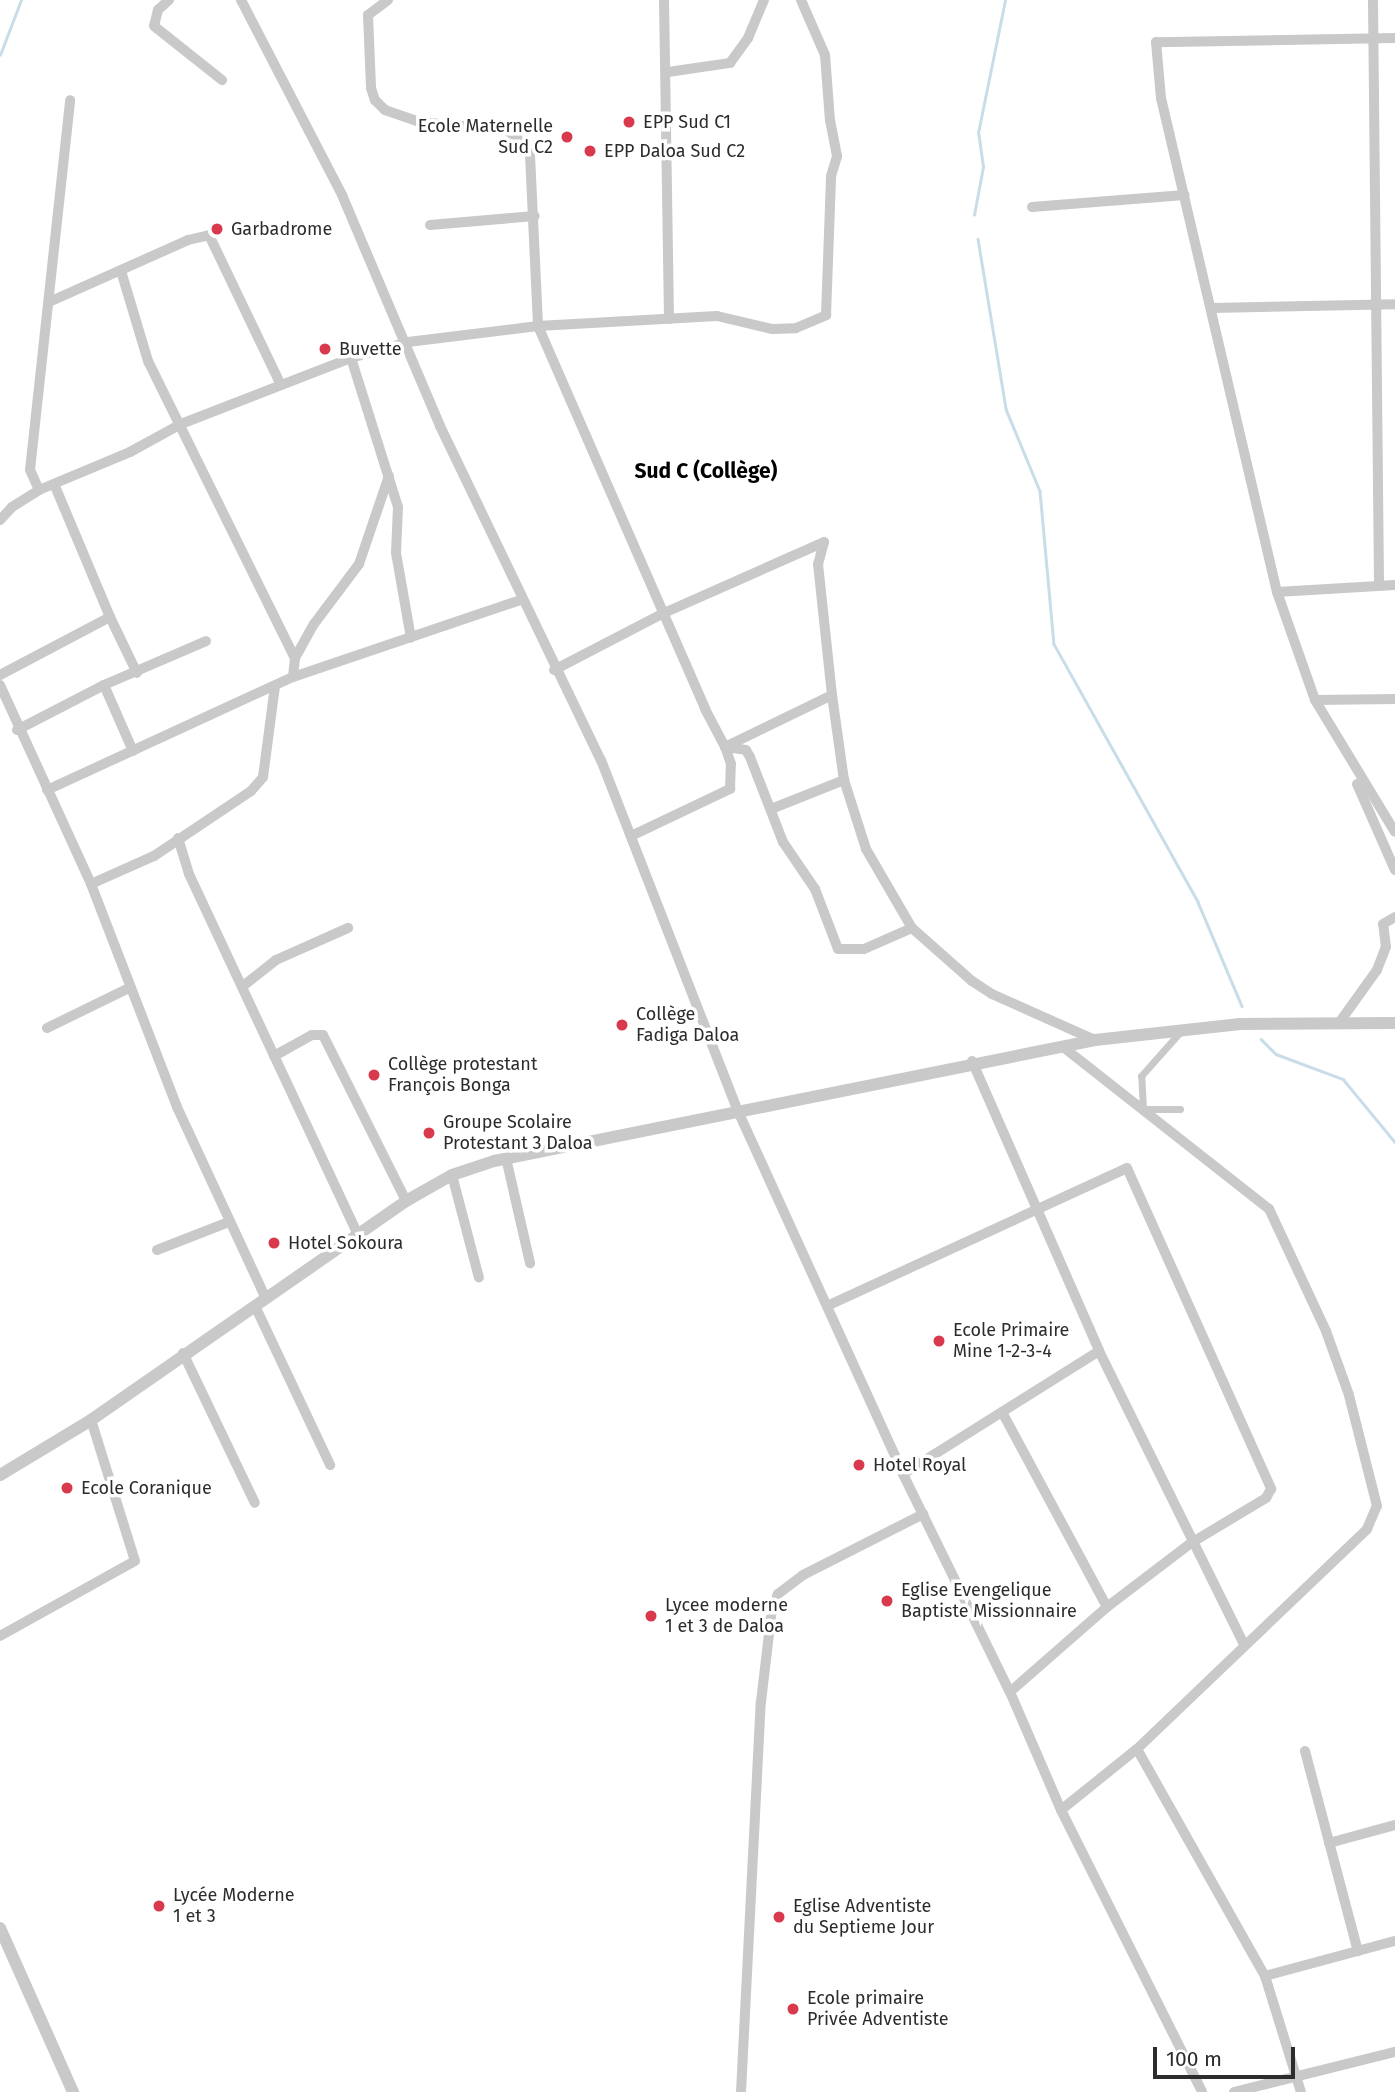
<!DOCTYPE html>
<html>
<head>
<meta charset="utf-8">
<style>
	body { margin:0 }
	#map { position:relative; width:1395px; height:2092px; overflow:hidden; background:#fff; font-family:"Fira Sans",sans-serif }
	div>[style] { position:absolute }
	.stream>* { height:2.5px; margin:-1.25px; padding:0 1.25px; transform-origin:1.25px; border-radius:1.25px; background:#c8dde8 }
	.pedestrian>* { height:7px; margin:-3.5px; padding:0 3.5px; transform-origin:3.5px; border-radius:3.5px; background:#c9c9c9 }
	.minor>* { height:10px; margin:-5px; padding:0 5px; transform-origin:5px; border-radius:5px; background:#c9c9c9 }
	.tertiary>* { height:12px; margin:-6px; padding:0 6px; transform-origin:6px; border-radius:6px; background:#c9c9c9 }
	.dots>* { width:19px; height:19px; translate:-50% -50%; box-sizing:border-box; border:4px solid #fff; border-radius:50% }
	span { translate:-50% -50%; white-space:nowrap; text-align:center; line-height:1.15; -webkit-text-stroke:7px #fff; paint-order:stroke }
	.poi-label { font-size:18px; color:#2c2c2c }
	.left { translate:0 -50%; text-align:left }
	.right { translate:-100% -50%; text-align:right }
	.quarter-label { font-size:21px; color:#000; font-weight:700 }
	.scale { position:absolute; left:1153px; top:2047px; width:142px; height:32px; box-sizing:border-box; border:4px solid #2c2c2c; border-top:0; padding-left:9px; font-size:21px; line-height:24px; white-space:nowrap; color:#2c2c2c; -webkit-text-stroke:5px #fff; paint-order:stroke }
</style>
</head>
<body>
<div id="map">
	<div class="stream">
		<i style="left:0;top:55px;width:59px;rotate:-69.1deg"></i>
		<i style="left:974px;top:215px;width:49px;rotate:-79.4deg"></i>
		<i style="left:983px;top:167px;width:34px;rotate:-98deg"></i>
		<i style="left:978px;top:133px;width:136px;rotate:-78.5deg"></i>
		<i style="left:978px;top:239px;width:172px;rotate:80.6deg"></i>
		<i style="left:1006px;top:409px;width:89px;rotate:67.5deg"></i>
		<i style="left:1040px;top:491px;width:154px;rotate:84.8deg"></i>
		<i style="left:1054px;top:644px;width:295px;rotate:60.8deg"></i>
		<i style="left:1198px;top:902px;width:113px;rotate:67.1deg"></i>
		<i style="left:1261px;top:1039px;width:21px;rotate:45deg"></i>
		<i style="left:1276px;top:1054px;width:72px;rotate:20.5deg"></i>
		<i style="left:1343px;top:1079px;width:82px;rotate:50.5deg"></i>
	</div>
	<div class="pedestrian">
		<i style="left:1180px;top:1109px;width:37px;rotate:180deg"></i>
		<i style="left:1143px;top:1109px;width:33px;rotate:-93deg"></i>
		<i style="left:1141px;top:1076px;width:60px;rotate:-48.4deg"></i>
	</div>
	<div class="minor">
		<i style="left:169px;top:0;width:15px;rotate:138deg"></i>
		<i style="left:158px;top:10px;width:16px;rotate:104deg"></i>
		<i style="left:154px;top:26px;width:87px;rotate:38.5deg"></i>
		<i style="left:241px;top:0;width:220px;rotate:62.6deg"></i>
		<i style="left:342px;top:195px;width:251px;rotate:67deg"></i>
		<i style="left:440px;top:426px;width:371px;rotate:64.3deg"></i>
		<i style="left:601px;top:760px;width:375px;rotate:68.7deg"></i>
		<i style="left:737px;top:1109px;width:401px;rotate:65.5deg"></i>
		<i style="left:903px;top:1474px;width:243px;rotate:63.9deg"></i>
		<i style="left:1010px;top:1692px;width:129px;rotate:66.6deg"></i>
		<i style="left:1061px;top:1810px;width:315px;rotate:63.4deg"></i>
		<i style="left:388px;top:0;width:25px;rotate:143deg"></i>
		<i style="left:368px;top:15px;width:73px;rotate:87.6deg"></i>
		<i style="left:371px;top:88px;width:13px;rotate:72deg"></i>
		<i style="left:375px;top:100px;width:14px;rotate:45deg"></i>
		<i style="left:385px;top:110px;width:36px;rotate:19deg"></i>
		<i style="left:419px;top:122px;width:87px;rotate:5.3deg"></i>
		<i style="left:506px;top:130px;width:17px;rotate:33deg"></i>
		<i style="left:520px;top:139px;width:19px;rotate:58deg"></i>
		<i style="left:530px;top:155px;width:171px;rotate:87.3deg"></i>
		<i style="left:538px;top:326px;width:418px;rotate:66.4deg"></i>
		<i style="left:705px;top:709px;width:43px;rotate:62.2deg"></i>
		<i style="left:725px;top:747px;width:21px;rotate:8deg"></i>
		<i style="left:746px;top:750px;width:8px;rotate:60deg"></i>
		<i style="left:750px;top:757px;width:91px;rotate:68.8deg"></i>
		<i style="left:783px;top:842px;width:57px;rotate:55.8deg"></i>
		<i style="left:815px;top:889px;width:64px;rotate:69deg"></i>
		<i style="left:838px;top:949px;width:26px"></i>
		<i style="left:864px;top:949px;width:52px;rotate:-23.6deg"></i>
		<i style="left:664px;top:0;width:319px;rotate:89.1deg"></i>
		<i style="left:1373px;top:0;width:585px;rotate:89.41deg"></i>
		<i style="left:1395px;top:38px;width:239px;rotate:179deg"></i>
		<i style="left:1156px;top:42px;width:56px;rotate:84.9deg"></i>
		<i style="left:1161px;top:98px;width:507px;rotate:76.79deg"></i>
		<i style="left:1277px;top:592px;width:114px;rotate:70.6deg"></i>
		<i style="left:1315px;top:700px;width:154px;rotate:58.8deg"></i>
		<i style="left:668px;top:72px;width:63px;rotate:-8.3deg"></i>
		<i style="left:730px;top:63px;width:31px;rotate:-54deg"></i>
		<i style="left:748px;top:38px;width:41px;rotate:-67.2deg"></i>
		<i style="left:1032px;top:207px;width:153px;rotate:-4.5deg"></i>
		<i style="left:430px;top:225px;width:105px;rotate:-4.9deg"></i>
		<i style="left:121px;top:271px;width:94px;rotate:73.3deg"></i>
		<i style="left:148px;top:361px;width:331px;rotate:63.7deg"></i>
		<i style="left:49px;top:302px;width:152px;rotate:-24deg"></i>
		<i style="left:188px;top:240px;width:22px;rotate:-13deg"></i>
		<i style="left:209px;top:235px;width:166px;rotate:64.4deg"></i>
		<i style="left:1211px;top:308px;width:184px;rotate:-1.2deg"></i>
		<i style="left:351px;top:358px;width:156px;rotate:72.5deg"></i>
		<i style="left:398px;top:507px;width:46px;rotate:92.5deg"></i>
		<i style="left:396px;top:553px;width:86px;rotate:80deg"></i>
		<i style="left:39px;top:490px;width:22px;rotate:-114deg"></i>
		<i style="left:30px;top:470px;width:372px;rotate:-83.8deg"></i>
		<i style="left:0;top:520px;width:18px;rotate:-47deg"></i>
		<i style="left:12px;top:507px;width:32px;rotate:-32deg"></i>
		<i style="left:39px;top:490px;width:99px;rotate:-22.7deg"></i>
		<i style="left:130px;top:452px;width:58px;rotate:-28.8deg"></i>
		<i style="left:181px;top:424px;width:182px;rotate:-21.2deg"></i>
		<i style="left:351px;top:358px;width:59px;rotate:-15.7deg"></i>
		<i style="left:408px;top:342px;width:131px;rotate:-7deg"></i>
		<i style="left:538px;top:326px;width:179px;rotate:-3.2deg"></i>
		<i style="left:717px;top:316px;width:57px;rotate:13.3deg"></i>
		<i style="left:772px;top:329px;width:24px;rotate:-2deg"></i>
		<i style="left:796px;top:328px;width:33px;rotate:-23deg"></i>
		<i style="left:826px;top:315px;width:139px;rotate:-87.9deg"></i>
		<i style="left:831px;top:176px;width:21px;rotate:-73deg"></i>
		<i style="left:837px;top:156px;width:36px;rotate:-101deg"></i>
		<i style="left:830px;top:121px;width:66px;rotate:-94.3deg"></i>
		<i style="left:825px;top:55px;width:60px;rotate:-113.6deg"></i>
		<i style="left:1277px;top:592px;width:118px;rotate:-3.4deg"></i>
		<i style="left:110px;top:617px;width:62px;rotate:64.3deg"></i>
		<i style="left:554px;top:670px;width:124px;rotate:-27.4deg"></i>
		<i style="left:664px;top:613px;width:175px;rotate:-23.9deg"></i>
		<i style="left:824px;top:542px;width:23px;rotate:105deg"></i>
		<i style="left:818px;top:564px;width:132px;rotate:83.9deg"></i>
		<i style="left:832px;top:695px;width:86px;rotate:82deg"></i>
		<i style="left:844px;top:780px;width:72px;rotate:72.3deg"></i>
		<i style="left:866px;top:849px;width:91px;rotate:59.8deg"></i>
		<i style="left:912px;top:928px;width:80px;rotate:41.5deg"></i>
		<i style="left:972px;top:981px;width:24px;rotate:33deg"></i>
		<i style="left:992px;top:994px;width:113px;rotate:24.1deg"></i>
		<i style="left:0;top:675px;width:124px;rotate:-27.8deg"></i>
		<i style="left:110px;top:617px;width:144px;rotate:-112.8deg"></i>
		<i style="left:293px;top:677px;width:19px;rotate:-84deg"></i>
		<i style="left:295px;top:658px;width:39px;rotate:-61deg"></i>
		<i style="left:314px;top:624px;width:75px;rotate:-53.1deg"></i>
		<i style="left:359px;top:564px;width:93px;rotate:-71.2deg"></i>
		<i style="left:0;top:685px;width:219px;rotate:65.4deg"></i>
		<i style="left:91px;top:884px;width:239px;rotate:68.9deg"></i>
		<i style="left:177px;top:1107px;width:209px;rotate:65.1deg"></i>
		<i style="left:104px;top:685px;width:111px;rotate:-23.3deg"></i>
		<i style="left:1315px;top:700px;width:80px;rotate:-0.7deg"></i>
		<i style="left:17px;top:730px;width:98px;rotate:-27.3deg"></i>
		<i style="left:104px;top:685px;width:72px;rotate:66.3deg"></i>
		<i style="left:1357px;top:784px;width:94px;rotate:66.2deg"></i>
		<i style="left:47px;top:790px;width:271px;rotate:-24.7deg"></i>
		<i style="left:293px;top:677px;width:241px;rotate:-18.7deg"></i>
		<i style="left:771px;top:809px;width:79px;rotate:-21.7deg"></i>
		<i style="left:631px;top:836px;width:110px;rotate:-25.4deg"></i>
		<i style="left:730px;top:789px;width:25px;rotate:-88deg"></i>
		<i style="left:731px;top:764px;width:18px;rotate:-109deg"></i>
		<i style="left:725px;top:747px;width:119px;rotate:-25.9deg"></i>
		<i style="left:178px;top:838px;width:38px;rotate:73deg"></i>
		<i style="left:189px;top:874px;width:399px;rotate:64.9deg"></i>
		<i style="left:91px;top:884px;width:69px;rotate:-24deg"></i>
		<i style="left:154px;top:856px;width:117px;rotate:-33.8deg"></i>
		<i style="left:251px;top:791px;width:18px;rotate:-49deg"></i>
		<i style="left:263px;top:777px;width:92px;rotate:-82.5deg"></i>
		<i style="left:243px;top:986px;width:42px;rotate:-38.2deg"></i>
		<i style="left:276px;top:960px;width:79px;rotate:-24deg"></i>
		<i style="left:1339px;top:1023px;width:65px;rotate:-54.4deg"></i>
		<i style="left:1377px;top:970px;width:25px;rotate:-69deg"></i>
		<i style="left:1386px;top:947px;width:23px;rotate:-97deg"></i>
		<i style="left:1383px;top:924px;width:14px;rotate:-30deg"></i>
		<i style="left:47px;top:1028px;width:93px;rotate:-26deg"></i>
		<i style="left:274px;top:1056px;width:43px;rotate:-28.9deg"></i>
		<i style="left:312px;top:1035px;width:11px"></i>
		<i style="left:323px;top:1035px;width:186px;rotate:63.4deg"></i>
		<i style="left:972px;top:1061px;width:317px;rotate:66.3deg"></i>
		<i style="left:1099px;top:1351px;width:326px;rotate:63.7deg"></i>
		<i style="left:506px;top:1158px;width:108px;rotate:77.1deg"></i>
		<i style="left:452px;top:1175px;width:106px;rotate:75.3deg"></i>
		<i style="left:157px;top:1250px;width:77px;rotate:-21.3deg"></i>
		<i style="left:255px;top:1306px;width:176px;rotate:64.7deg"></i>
		<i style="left:827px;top:1306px;width:330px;rotate:-24.7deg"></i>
		<i style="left:1127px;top:1168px;width:352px;rotate:65.8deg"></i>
		<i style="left:1271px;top:1489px;width:10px;rotate:119deg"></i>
		<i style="left:1266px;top:1498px;width:87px;rotate:149deg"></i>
		<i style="left:1191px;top:1543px;width:106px;rotate:142.7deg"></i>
		<i style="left:1107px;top:1607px;width:129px;rotate:138.8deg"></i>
		<i style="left:183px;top:1353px;width:166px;rotate:64.4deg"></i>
		<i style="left:1002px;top:1412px;width:221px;rotate:61.7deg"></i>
		<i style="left:903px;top:1474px;width:231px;rotate:-32.1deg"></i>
		<i style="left:0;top:1636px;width:154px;rotate:-29.1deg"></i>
		<i style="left:135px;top:1561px;width:148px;rotate:-107.3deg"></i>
		<i style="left:1137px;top:1749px;width:261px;rotate:60.6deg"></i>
		<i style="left:1265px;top:1976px;width:121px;rotate:72.8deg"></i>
		<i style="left:1305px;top:1751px;width:207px;rotate:75.2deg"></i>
		<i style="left:1061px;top:1810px;width:97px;rotate:-38.8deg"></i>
		<i style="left:1137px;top:1749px;width:318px;rotate:-43.7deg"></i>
		<i style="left:1367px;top:1529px;width:25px;rotate:-67deg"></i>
		<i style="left:1377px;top:1506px;width:114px;rotate:-104.2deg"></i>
		<i style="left:1349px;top:1395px;width:68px;rotate:-109.8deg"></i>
		<i style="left:1326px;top:1331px;width:135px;rotate:-115deg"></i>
		<i style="left:1269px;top:1209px;width:263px;rotate:-141.8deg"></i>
		<i style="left:1329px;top:1843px;width:68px;rotate:-15.3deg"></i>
		<i style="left:1265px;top:1976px;width:135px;rotate:-15.1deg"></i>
		<i style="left:741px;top:2092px;width:391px;rotate:-87.1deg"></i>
		<i style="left:761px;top:1702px;width:95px;rotate:-83.3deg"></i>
		<i style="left:772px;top:1608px;width:15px;rotate:-67deg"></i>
		<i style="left:778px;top:1594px;width:31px;rotate:-37deg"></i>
		<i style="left:803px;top:1575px;width:135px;rotate:-26.9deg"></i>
		<i style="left:1234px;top:2092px;width:166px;rotate:-14deg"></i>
	</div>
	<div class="tertiary">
		<i style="left:0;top:1475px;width:106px;rotate:-31.1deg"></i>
		<i style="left:91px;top:1420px;width:384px;rotate:-34.8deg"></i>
		<i style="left:406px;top:1201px;width:53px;rotate:-29.5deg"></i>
		<i style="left:452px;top:1175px;width:44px;rotate:-18.4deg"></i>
		<i style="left:494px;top:1161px;width:613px;rotate:-11.38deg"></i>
		<i style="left:1095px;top:1040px;width:146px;rotate:-6.3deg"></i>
		<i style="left:1240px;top:1024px;width:155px;rotate:-0.4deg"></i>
		<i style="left:0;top:1928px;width:180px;rotate:66deg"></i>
	</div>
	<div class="dots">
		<i style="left:629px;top:122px;background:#d9394c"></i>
		<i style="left:567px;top:137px;background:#d9394c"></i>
		<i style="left:590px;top:151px;background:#d9394c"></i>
		<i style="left:217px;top:229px;background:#d9394c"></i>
		<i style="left:325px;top:349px;background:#d9394c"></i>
		<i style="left:622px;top:1025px;background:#d9394c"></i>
		<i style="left:374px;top:1075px;background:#d9394c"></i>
		<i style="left:429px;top:1133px;background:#d9394c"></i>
		<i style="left:274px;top:1243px;background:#d9394c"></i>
		<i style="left:939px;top:1341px;background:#d9394c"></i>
		<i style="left:859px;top:1465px;background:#d9394c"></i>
		<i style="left:67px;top:1488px;background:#d9394c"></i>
		<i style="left:887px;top:1601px;background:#d9394c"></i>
		<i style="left:651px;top:1616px;background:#d9394c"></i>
		<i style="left:159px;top:1906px;background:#d9394c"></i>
		<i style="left:779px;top:1917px;background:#d9394c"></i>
		<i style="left:793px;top:2009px;background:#d9394c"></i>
	</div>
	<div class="poi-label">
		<span class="left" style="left:643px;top:122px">EPP Sud C1</span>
		<span class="right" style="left:553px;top:137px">Ecole Maternelle<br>Sud C2</span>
		<span class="left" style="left:604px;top:151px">EPP Daloa Sud C2</span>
		<span class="left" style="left:231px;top:229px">Garbadrome</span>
		<span class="left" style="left:339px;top:349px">Buvette</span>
		<span class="left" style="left:636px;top:1025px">Collège<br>Fadiga Daloa</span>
		<span class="left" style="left:388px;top:1075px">Collège protestant<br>François Bonga</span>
		<span class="left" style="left:443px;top:1133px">Groupe Scolaire<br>Protestant 3 Daloa</span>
		<span class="left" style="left:288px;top:1243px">Hotel Sokoura</span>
		<span class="left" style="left:953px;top:1341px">Ecole Primaire<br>Mine 1-2-3-4</span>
		<span class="left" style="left:873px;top:1465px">Hotel Royal</span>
		<span class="left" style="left:81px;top:1488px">Ecole Coranique</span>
		<span class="left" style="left:901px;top:1601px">Eglise Evengelique<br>Baptiste Missionnaire</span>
		<span class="left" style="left:665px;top:1616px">Lycee moderne<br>1 et 3 de Daloa</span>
		<span class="left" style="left:173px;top:1906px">Lycée Moderne<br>1 et 3</span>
		<span class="left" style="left:793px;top:1917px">Eglise Adventiste<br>du Septieme Jour</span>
		<span class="left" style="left:807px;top:2009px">Ecole primaire<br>Privée Adventiste</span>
	</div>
	<div class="quarter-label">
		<span style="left:706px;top:471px">Sud C (Collège)</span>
	</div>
	<div class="scale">100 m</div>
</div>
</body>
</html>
